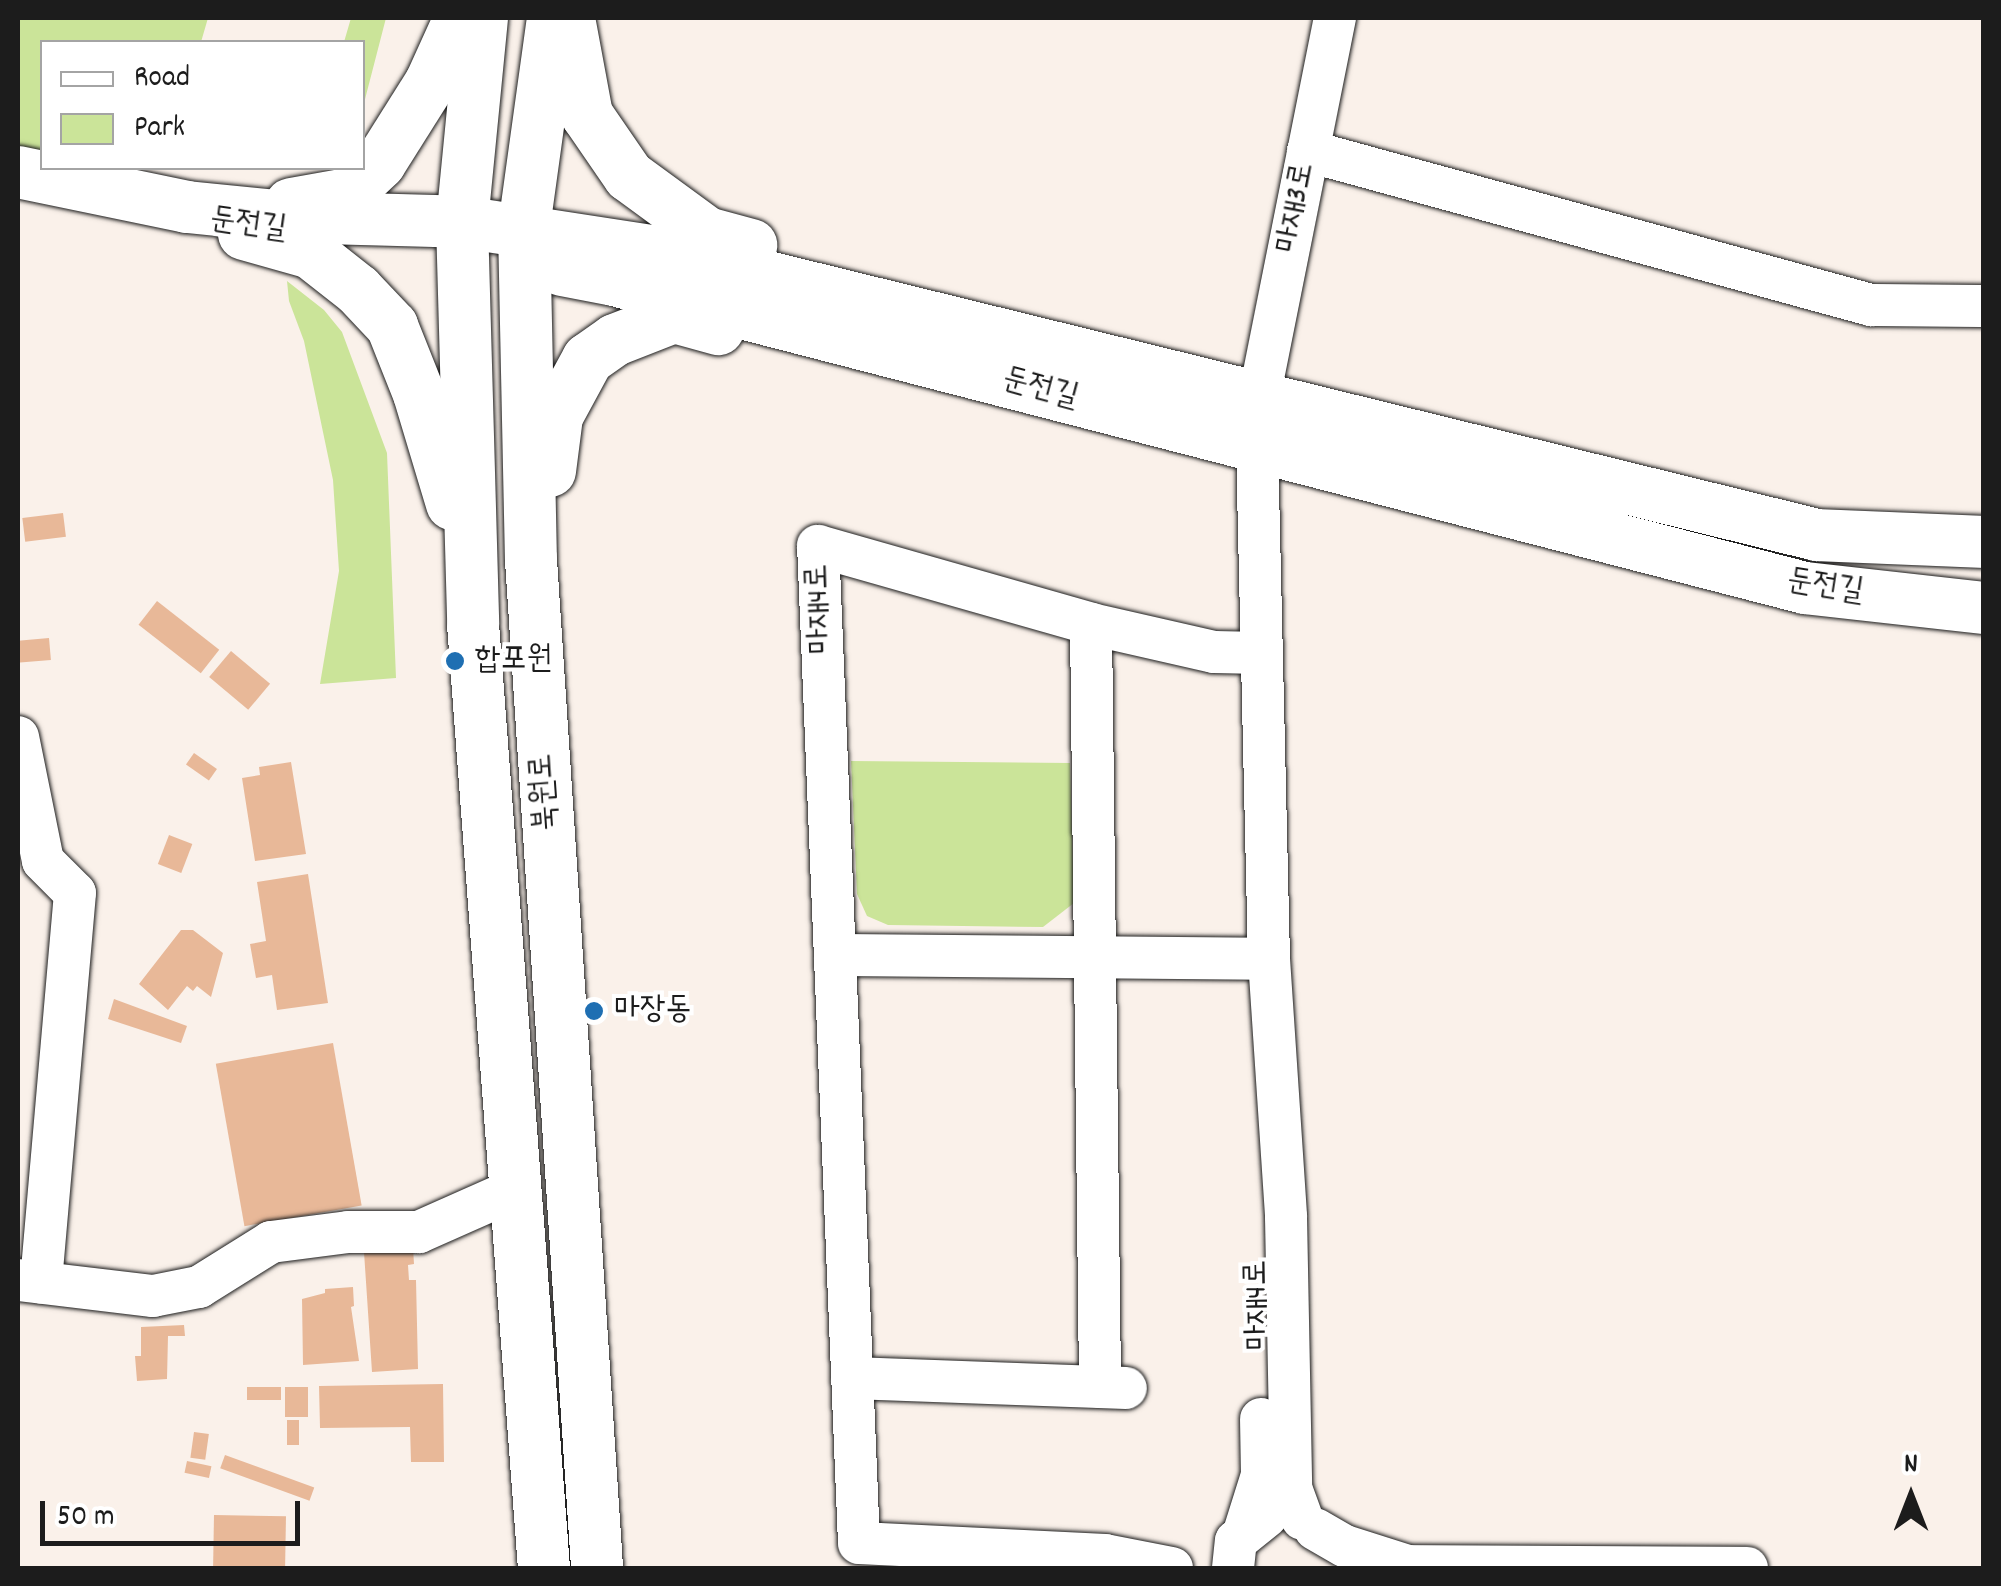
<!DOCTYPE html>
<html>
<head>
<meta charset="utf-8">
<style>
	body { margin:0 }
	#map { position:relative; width:2001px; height:1586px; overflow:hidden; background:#faf1ea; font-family:Dekko,"Poor Story",sans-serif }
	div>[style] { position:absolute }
	.green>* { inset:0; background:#cbe499 }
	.building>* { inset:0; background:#e8b898; transform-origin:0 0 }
	.roads { filter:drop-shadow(0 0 2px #1c1c1c) drop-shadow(0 0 2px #1c1c1c) }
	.minor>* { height:42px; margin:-21px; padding:0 21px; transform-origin:21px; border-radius:21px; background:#fff }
	.tertiary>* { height:52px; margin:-26px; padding:0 26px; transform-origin:26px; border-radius:26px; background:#fff }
	.dots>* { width:28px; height:28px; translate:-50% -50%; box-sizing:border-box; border:5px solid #fff; border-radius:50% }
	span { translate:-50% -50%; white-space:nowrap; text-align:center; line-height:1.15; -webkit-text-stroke:8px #fff; paint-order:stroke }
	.street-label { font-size:32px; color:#1c1c1c }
	.poi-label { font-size:32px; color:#1c1c1c }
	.left { translate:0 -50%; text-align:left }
	.frame { position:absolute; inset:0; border:20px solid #1c1c1c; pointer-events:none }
	.legend { position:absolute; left:40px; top:40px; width:325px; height:130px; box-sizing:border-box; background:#fff; border:2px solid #a4a4a4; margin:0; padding:12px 18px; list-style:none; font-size:30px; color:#1c1c1c }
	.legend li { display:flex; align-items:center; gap:20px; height:50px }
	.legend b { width:50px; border:2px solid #a4a4a4 }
	.north { position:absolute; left:1861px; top:1446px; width:100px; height:100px; -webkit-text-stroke:8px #fff; paint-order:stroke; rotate:0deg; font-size:28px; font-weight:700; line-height:40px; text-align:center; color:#1c1c1c }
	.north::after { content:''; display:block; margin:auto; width:35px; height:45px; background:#1c1c1c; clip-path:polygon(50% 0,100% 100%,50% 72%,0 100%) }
	.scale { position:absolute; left:40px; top:1501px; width:260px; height:45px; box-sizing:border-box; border:5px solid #1c1c1c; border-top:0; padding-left:12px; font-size:30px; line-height:35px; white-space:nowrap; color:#1c1c1c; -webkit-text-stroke:8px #fff; paint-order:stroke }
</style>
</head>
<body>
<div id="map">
	<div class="green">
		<i style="clip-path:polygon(18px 18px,208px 18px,201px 42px,42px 42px,42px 157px,18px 150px)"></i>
		<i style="clip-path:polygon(351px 18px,386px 18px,363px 107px,362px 42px,344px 42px)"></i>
		<i style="clip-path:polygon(287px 281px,324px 310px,342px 332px,387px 453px,396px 678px,320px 684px,339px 571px,333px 480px,304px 341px,289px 301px)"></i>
		<i style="clip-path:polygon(851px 761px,1070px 763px,1074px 903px,1043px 927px,888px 925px,867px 916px,857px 894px)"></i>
	</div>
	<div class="building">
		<i style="left:63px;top:513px;width:24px;height:41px;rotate:83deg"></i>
		<i style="left:157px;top:601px;width:79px;height:30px;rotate:38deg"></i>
		<i style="left:49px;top:638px;width:22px;height:31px;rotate:85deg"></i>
		<i style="left:231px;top:651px;width:51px;height:34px;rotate:40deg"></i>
		<i style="left:194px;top:753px;width:28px;height:14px;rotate:35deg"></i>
		<i style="clip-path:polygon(291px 762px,306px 854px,255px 861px,242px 778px,260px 775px,259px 767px)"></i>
		<i style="left:169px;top:835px;width:25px;height:31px;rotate:21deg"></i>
		<i style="clip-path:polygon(308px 874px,328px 1003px,277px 1010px,272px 975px,256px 978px,250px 944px,266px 941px,257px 882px)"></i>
		<i style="clip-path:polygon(181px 930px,193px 930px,223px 953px,211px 997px,197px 986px,193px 991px,187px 986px,168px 1010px,139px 984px)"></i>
		<i style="clip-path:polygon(114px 999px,187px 1026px,181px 1043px,108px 1019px)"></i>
		<i style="left:333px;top:1043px;width:165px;height:119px;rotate:80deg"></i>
		<i style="clip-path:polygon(413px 1248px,414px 1264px,408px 1265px,409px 1280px,416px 1280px,418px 1369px,372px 1372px,364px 1252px)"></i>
		<i style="clip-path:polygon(353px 1287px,354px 1306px,351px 1307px,359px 1361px,303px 1365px,302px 1299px,325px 1293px,325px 1289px)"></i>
		<i style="clip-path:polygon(184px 1325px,185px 1336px,168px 1336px,167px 1379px,137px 1381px,135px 1356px,141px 1356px,141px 1327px)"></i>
		<i style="clip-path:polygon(443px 1384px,444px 1462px,411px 1462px,410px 1427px,320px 1428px,319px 1386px)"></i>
		<i style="left:247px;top:1387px;width:34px;height:13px"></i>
		<i style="left:285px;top:1387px;width:23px;height:30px"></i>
		<i style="left:287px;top:1420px;width:12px;height:25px"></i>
		<i style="left:194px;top:1432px;width:15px;height:26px;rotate:8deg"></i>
		<i style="left:225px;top:1455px;width:95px;height:14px;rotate:20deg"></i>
		<i style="left:187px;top:1461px;width:25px;height:12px;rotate:12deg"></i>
		<i style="left:214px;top:1515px;width:72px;height:53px;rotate:1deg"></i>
	</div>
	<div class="roads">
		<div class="minor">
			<i style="left:1308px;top:151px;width:584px;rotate:15.3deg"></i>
			<i style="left:1871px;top:305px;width:113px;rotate:0.5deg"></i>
			<i style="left:1259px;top:398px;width:388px;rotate:-78.7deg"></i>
			<i style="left:1257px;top:446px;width:513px;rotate:88.66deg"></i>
			<i style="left:1269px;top:959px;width:259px;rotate:86.2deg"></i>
			<i style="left:1286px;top:1217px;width:271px;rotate:88.9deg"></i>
			<i style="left:1291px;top:1488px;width:33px;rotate:70deg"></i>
			<i style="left:1091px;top:624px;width:763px;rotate:89.32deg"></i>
			<i style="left:18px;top:737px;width:126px;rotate:78.6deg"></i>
			<i style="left:43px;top:861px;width:45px;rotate:45deg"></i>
			<i style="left:75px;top:893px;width:391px;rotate:95deg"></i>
			<i style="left:835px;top:955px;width:434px;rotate:0.5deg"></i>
			<i style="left:18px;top:1280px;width:136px;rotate:6.8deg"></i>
			<i style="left:153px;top:1296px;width:47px;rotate:-11.1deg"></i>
			<i style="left:199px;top:1287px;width:85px;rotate:-32deg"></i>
			<i style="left:271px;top:1242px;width:78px;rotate:-7.4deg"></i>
			<i style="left:348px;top:1232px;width:71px"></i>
			<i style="left:419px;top:1232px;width:106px;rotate:-23.9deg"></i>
			<i style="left:852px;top:1378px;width:274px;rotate:2.1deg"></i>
			<i style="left:1245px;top:1529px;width:57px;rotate:-72.5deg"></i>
			<i style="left:1262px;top:1475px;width:56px;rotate:-91deg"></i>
			<i style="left:1315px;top:1529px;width:34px;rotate:30deg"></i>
			<i style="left:1345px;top:1546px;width:66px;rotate:17.6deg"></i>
			<i style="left:1408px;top:1566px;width:339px;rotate:0.3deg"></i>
			<i style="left:1172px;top:1568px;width:68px;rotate:-169deg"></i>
			<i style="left:1105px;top:1555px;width:246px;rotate:-177.2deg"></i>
			<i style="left:859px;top:1543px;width:998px;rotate:-92.35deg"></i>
			<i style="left:818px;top:546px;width:284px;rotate:15.9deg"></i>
			<i style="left:1091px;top:624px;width:126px;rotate:12.8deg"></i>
			<i style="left:1214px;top:652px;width:48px;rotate:1.2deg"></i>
			<i style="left:1233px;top:1568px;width:27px;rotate:-84deg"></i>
			<i style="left:1236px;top:1541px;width:40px;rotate:-39deg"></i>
		</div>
		<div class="tertiary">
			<i style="left:482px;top:18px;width:205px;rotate:95.6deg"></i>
			<i style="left:462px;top:222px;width:402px;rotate:88.4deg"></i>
			<i style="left:473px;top:624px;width:947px;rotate:85.7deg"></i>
			<i style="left:553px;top:18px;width:212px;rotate:97.9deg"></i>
			<i style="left:524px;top:228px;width:332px;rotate:88.8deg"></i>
			<i style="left:531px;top:560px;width:1010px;rotate:86.25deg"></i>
			<i style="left:569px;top:18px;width:99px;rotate:79.5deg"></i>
			<i style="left:587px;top:115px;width:74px;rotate:55.5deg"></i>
			<i style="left:629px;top:176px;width:97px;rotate:36.2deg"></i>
			<i style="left:707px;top:233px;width:46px;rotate:15.3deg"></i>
			<i style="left:18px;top:172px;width:173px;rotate:11.7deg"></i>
			<i style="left:187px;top:207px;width:101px;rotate:5.7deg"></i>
			<i style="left:288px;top:217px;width:174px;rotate:1.6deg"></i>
			<i style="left:462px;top:222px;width:219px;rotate:8.7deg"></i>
			<i style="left:678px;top:255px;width:1173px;rotate:13.81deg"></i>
			<i style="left:1817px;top:535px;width:167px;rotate:2.4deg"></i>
			<i style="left:291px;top:204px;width:57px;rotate:-10.1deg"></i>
			<i style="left:347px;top:194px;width:45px;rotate:-43.2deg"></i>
			<i style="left:380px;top:163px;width:96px;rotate:-57.8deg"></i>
			<i style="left:431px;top:82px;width:70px;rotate:-65.6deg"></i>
			<i style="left:244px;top:234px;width:70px;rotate:15.8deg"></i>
			<i style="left:311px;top:253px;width:60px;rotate:38.2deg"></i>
			<i style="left:358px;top:290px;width:50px;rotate:46.6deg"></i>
			<i style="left:392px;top:326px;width:73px;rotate:68.3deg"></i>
			<i style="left:419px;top:394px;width:115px;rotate:73.3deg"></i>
			<i style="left:562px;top:270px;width:53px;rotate:10.9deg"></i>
			<i style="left:614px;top:280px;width:1230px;rotate:14.5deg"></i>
			<i style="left:1805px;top:588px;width:180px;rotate:6.4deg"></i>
			<i style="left:550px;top:471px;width:55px;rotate:-82.7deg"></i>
			<i style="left:557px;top:416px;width:65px;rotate:-61.5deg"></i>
			<i style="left:588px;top:359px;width:33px;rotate:-35deg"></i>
			<i style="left:615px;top:340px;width:63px;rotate:-21.3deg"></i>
			<i style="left:674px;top:317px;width:46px;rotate:15.3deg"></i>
		</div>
	</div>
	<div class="dots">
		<i style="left:455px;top:661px;background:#1f6fb2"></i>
		<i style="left:594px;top:1011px;background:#1f6fb2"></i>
	</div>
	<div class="street-label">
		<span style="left:1297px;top:208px;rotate:-79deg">마재3로</span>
		<span style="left:248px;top:226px;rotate:8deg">둔전길</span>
		<span style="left:1040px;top:390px;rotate:15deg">둔전길</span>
		<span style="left:1825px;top:588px;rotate:9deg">둔전길</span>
		<span style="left:821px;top:609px;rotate:-92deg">마재4로</span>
		<span style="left:546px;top:792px;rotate:-94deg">북원로</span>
		<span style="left:1259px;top:1305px;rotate:-91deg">마재4로</span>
	</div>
	<div class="poi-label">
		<span class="left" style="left:475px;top:661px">합포원</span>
		<span class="left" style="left:614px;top:1011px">마장동</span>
	</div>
	<div class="frame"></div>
	<ul class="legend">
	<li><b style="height:12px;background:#fff"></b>Road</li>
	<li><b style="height:28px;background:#cbe499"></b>Park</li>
	</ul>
	<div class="north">N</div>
	<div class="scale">50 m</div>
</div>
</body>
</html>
